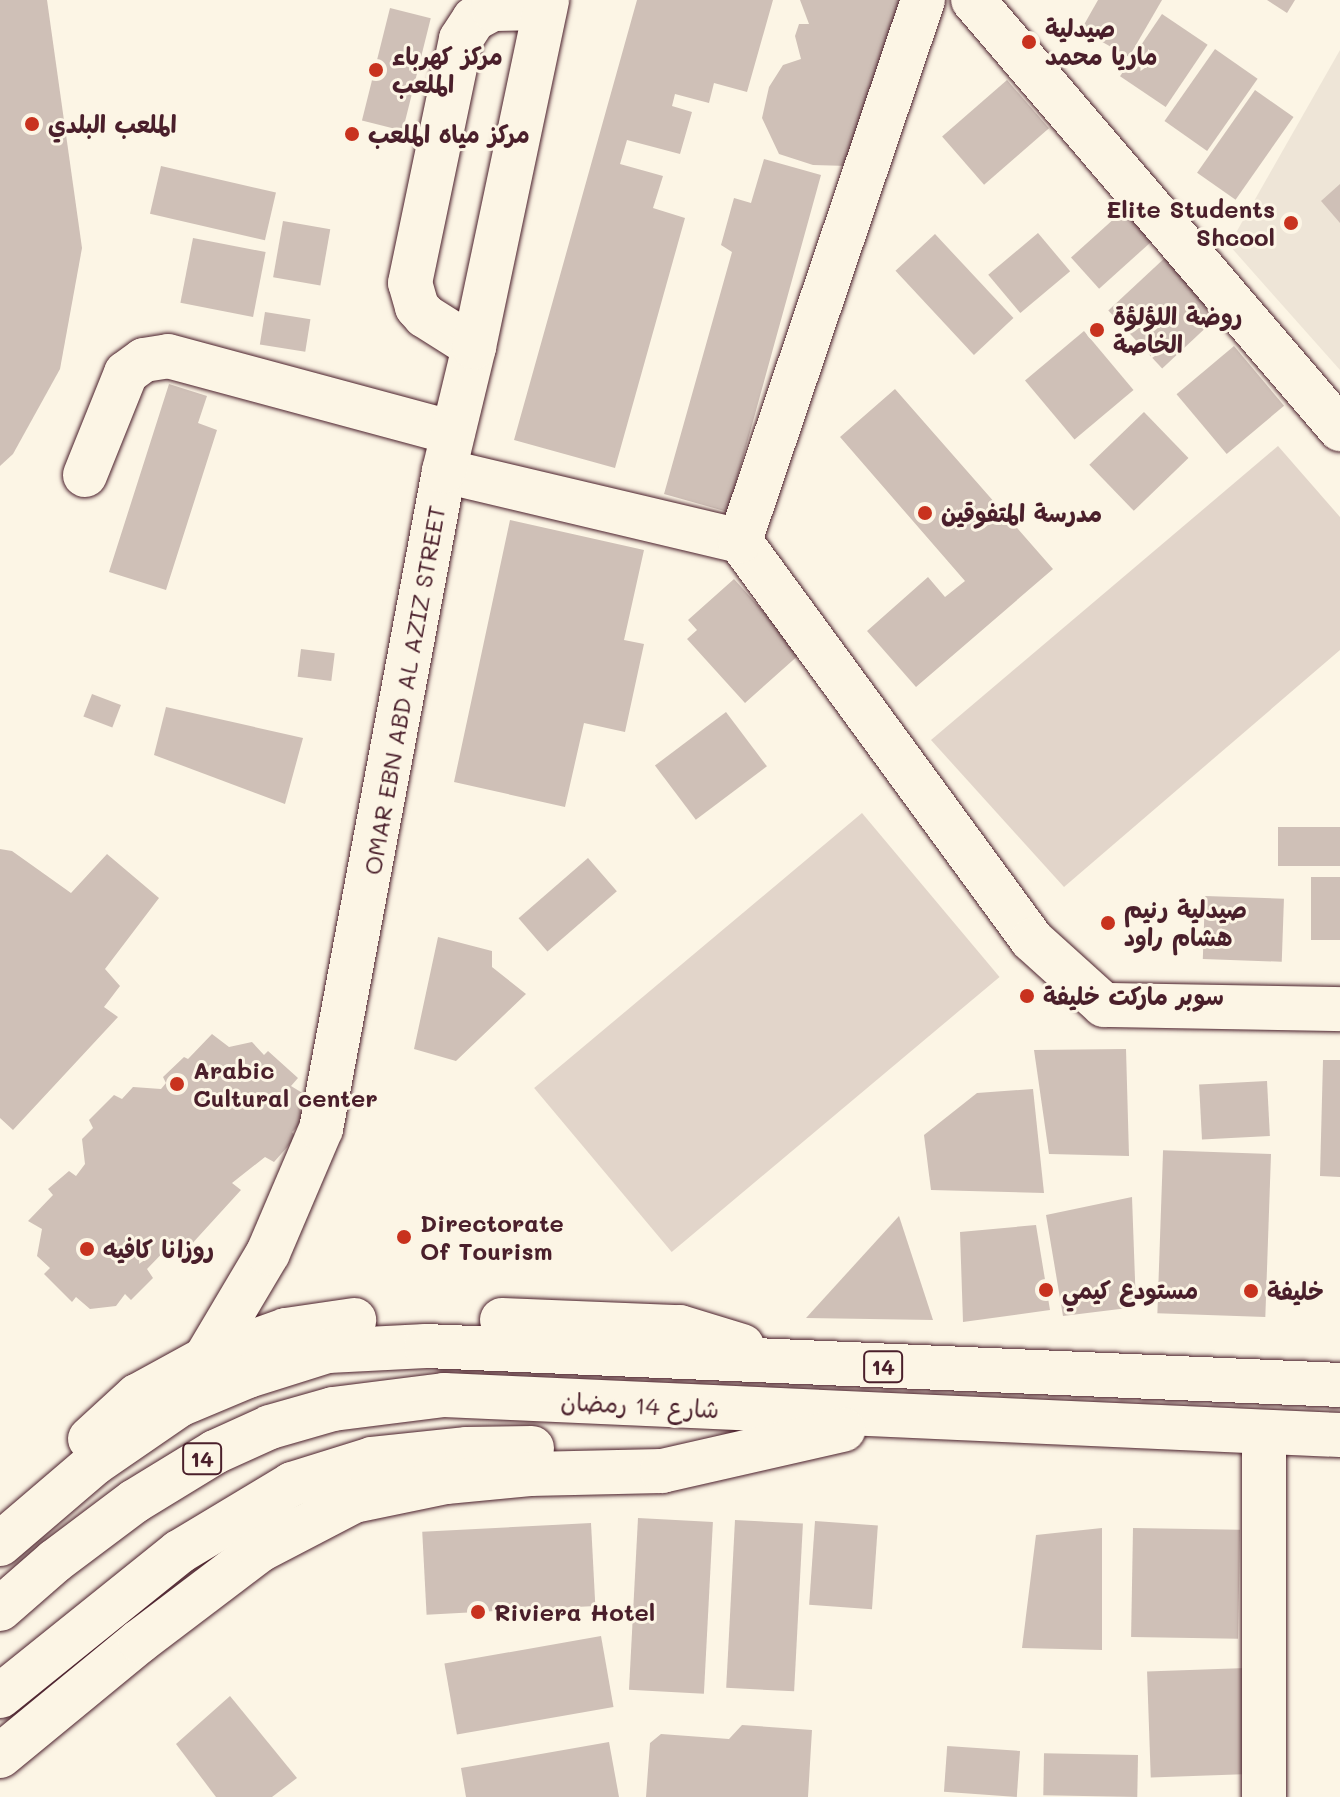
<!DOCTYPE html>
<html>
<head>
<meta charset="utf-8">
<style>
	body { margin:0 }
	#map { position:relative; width:1340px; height:1797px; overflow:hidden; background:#fcf5e5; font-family:Mali,"Playpen Sans Arabic",sans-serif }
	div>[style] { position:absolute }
	.built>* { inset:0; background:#eee5d7 }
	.green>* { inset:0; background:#e2d5ca; transform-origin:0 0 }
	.building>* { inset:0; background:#cfc0b7; transform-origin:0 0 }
	.roads { filter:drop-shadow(0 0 2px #4a1f2b) drop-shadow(0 0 2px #4a1f2b) }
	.minor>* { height:44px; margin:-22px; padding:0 22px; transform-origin:22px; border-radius:22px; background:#fcf5e5 }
	.major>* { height:44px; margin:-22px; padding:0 22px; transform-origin:22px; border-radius:22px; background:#fcf5e5 }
	.dots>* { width:22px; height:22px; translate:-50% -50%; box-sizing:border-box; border:4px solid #fcf5e5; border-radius:50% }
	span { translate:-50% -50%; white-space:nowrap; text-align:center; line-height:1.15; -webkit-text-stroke:6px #fcf5e5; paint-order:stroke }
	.shield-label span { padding:2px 6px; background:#fcf5e5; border:2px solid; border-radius:6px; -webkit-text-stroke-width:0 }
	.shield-label { font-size:22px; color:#4a1f2b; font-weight:700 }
	.poi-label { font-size:24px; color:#4a1f2b; font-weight:700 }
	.left { translate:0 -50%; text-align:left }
	.right { translate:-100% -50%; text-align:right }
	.street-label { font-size:24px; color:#4a1f2b }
</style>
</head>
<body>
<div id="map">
	<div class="built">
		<i style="clip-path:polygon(1340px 50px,1340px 370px,1229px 245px)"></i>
	</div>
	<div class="green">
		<i style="clip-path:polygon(1278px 446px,1340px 517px,1340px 650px,1064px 887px,931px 740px)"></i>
		<i style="left:862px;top:813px;width:214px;height:428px;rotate:50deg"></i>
	</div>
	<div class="building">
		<i style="clip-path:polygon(0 0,47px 0,82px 248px,60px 369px,13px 454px,0 466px)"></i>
		<i style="clip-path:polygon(637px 0,773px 0,747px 92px,714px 83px,709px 103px,675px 94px,672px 106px,692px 112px,680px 154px,627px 140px,620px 164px,663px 176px,653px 208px,685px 218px,615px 468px,514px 440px)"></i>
		<i style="clip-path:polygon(800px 0,905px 0,848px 166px,813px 165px,779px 154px,762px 118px,769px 87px,783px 65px,801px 59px,795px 36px,799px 24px,809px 24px)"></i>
		<i style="clip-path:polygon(1098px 0,1162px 0,1129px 57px,1081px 30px)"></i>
		<i style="clip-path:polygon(1267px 0,1295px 0,1287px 13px)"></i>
		<i style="left:390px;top:8px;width:42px;height:116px;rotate:14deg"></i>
		<i style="left:1162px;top:14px;width:55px;height:75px;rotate:34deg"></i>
		<i style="left:1215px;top:49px;width:52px;height:88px;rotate:35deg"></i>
		<i style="left:1007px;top:80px;width:64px;height:86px;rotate:49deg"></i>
		<i style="left:1255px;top:90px;width:47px;height:101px;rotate:35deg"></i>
		<i style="clip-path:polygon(764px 159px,821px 175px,728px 512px,664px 494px,732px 252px,721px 245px,734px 198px,751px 203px)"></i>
		<i style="left:161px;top:166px;width:118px;height:49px;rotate:13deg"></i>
		<i style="clip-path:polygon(1340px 184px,1340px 223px,1321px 201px)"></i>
		<i style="left:1126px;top:208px;width:42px;height:74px;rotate:48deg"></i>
		<i style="left:283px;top:221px;width:48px;height:57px;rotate:10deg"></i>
		<i style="left:1038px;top:233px;width:50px;height:65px;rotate:50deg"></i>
		<i style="left:935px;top:234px;width:115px;height:54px;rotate:47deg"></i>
		<i style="left:193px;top:238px;width:74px;height:66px;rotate:11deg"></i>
		<i style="left:1169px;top:254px;width:79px;height:83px;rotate:47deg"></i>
		<i style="left:265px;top:312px;width:46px;height:33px;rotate:9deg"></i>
		<i style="left:1084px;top:331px;width:77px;height:77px;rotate:50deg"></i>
		<i style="left:1234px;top:346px;width:78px;height:75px;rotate:50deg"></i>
		<i style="clip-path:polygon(169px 384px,207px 396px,198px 423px,217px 430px,166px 590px,109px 572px)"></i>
		<i style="clip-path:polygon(895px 389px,1053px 569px,916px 687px,867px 631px,928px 577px,945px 597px,965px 581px,840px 437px)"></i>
		<i style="left:1144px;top:412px;width:64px;height:76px;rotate:46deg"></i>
		<i style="clip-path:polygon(510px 520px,644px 550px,624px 640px,644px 644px,625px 732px,584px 723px,565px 807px,454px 782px)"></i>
		<i style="clip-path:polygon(734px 579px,801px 653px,745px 703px,687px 639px,697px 630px,688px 620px)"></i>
		<i style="left:301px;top:649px;width:34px;height:28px;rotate:7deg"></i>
		<i style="left:92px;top:694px;width:31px;height:24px;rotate:21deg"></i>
		<i style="clip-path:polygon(166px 707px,303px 738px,285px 804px,154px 755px)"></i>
		<i style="left:726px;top:712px;width:68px;height:89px;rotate:53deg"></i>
		<i style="left:1340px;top:827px;width:39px;height:62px;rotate:90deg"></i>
		<i style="clip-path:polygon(0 849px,12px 851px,71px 893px,107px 854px,159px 898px,105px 969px,120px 986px,104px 1007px,118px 1017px,13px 1130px,0 1118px)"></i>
		<i style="left:588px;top:858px;width:44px;height:92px;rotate:49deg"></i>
		<i style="left:1311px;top:877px;width:29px;height:63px"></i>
		<i style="left:1205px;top:896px;width:79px;height:63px;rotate:2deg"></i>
		<i style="clip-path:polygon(438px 937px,492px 951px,492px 967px,526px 994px,456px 1061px,414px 1049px)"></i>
		<i style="clip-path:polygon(212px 1034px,229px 1047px,252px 1042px,264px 1055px,268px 1051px,298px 1078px,291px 1086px,304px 1094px,298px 1105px,304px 1121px,292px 1132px,296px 1137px,274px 1162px,265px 1157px,232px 1183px,241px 1190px,189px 1247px,176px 1239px,147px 1269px,153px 1278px,131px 1300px,125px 1294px,116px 1306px,90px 1309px,76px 1297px,72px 1302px,44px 1274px,50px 1268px,37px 1256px,42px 1229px,28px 1221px,53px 1195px,48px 1189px,69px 1171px,76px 1176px,85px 1164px,82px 1139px,93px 1128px,89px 1120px,114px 1095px,122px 1099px,133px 1087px,161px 1089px,166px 1083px,163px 1077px,184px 1057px,188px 1059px)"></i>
		<i style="clip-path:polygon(1126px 1049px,1129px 1156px,1049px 1154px,1034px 1050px)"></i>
		<i style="clip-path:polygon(1323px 1060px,1340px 1060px,1340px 1177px,1320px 1176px)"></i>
		<i style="left:1267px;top:1081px;width:55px;height:68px;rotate:87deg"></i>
		<i style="clip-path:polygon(1033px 1089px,1044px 1193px,931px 1190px,924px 1135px,977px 1093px)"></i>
		<i style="left:1271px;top:1154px;width:163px;height:108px;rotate:92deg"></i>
		<i style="clip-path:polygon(1132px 1197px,1136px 1307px,1063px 1316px,1046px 1215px)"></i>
		<i style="clip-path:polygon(899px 1216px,933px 1320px,806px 1318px)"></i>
		<i style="clip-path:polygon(1036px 1225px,1050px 1310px,963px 1322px,960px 1232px)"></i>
		<i style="left:638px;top:1518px;width:75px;height:172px;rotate:3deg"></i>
		<i style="left:735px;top:1520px;width:68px;height:168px;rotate:3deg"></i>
		<i style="left:815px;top:1521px;width:63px;height:84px;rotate:4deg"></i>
		<i style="left:591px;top:1523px;width:83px;height:169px;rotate:87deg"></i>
		<i style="clip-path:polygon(1102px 1528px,1102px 1650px,1022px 1648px,1036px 1535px)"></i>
		<i style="left:1133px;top:1528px;width:107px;height:109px;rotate:1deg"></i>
		<i style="left:601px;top:1636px;width:72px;height:159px;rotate:80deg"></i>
		<i style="left:1246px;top:1668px;width:106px;height:99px;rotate:88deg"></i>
		<i style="clip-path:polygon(230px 1696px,297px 1778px,272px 1797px,216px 1797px,176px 1744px)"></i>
		<i style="clip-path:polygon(742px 1725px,812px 1730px,808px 1797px,646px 1797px,650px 1743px,661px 1734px,729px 1739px)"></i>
		<i style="clip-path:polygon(609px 1742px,619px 1797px,466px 1797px,461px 1768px)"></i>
		<i style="left:1020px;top:1751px;width:46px;height:73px;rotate:94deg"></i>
		<i style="left:1138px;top:1755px;width:42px;height:94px;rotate:91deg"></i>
	</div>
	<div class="roads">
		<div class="minor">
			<i style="left:973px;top:0;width:565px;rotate:49.45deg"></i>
			<i style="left:474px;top:347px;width:58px;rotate:-147.7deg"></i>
			<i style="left:425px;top:316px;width:12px;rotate:-132deg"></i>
			<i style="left:417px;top:307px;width:25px;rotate:-106deg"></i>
			<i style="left:410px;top:283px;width:249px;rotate:-78.2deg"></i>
			<i style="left:461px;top:39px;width:24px;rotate:-57deg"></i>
			<i style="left:474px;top:19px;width:21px;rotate:-28deg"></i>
			<i style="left:493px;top:9px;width:52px;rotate:-1.1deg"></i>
			<i style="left:444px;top:471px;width:304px;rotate:13.3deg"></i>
			<i style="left:740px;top:541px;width:494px;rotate:53.8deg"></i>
			<i style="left:1032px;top:940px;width:97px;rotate:42.1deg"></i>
			<i style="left:1104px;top:1005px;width:236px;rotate:1deg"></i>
			<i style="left:85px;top:475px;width:110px;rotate:-68.1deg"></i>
			<i style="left:126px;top:373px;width:22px;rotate:-36deg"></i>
			<i style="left:144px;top:360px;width:24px;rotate:-9deg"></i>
			<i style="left:168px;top:356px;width:295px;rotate:15.1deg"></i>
			<i style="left:740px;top:541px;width:571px;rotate:-71.31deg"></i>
			<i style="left:205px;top:1359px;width:123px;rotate:-59.3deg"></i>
			<i style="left:268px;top:1253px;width:135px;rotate:-66.9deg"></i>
			<i style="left:321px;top:1129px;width:669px;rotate:-79.41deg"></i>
			<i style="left:444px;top:471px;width:128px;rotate:-76.4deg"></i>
			<i style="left:474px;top:347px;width:355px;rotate:-78.1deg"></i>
			<i style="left:1264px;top:1432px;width:365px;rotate:90deg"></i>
		</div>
		<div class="major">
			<i style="left:502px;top:1320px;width:178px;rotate:2.3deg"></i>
			<i style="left:680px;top:1327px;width:65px;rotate:17deg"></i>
			<i style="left:90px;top:1439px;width:64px;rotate:-42.5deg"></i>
			<i style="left:137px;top:1396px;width:77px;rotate:-28.6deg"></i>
			<i style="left:205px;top:1359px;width:86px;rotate:-19.7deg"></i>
			<i style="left:286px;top:1330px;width:69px;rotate:-8.4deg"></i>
			<i style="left:0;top:1544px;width:125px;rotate:-40.5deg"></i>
			<i style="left:95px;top:1463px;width:102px;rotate:-34.6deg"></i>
			<i style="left:179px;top:1405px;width:75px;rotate:-22.8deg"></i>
			<i style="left:248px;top:1376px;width:84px;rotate:-17.4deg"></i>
			<i style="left:328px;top:1351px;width:98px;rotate:-2.9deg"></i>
			<i style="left:426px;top:1346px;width:915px;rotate:2.44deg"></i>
			<i style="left:0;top:1609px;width:73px;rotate:-41.1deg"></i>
			<i style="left:55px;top:1561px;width:100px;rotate:-36.9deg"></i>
			<i style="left:135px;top:1501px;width:94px;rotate:-31.5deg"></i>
			<i style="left:215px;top:1452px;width:60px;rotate:-24.4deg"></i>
			<i style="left:270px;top:1427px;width:66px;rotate:-15.9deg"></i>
			<i style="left:333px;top:1409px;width:112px;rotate:-7.2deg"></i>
			<i style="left:444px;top:1395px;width:897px;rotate:2.56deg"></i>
			<i style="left:0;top:1696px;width:230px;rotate:-38.8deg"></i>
			<i style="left:179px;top:1552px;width:132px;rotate:-31deg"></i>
			<i style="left:292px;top:1484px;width:84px;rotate:-17.4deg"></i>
			<i style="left:372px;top:1459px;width:96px;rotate:-6deg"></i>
			<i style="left:467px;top:1449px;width:65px;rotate:-0.9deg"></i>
			<i style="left:0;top:1756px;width:181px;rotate:-39.4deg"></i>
			<i style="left:140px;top:1641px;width:151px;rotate:-37.2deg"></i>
			<i style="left:260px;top:1550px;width:106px;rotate:-27.5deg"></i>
			<i style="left:354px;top:1501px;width:94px;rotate:-11.7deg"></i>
			<i style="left:446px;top:1482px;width:84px;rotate:-5.4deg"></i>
			<i style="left:530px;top:1474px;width:132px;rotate:-1.3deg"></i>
			<i style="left:662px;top:1471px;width:186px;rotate:-12.8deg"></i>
		</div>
	</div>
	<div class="dots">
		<i style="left:1029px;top:42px;background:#c8321e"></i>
		<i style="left:376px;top:70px;background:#c8321e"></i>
		<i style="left:32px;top:124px;background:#c8321e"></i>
		<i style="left:352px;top:134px;background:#c8321e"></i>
		<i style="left:1291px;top:223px;background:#c8321e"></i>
		<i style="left:1097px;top:330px;background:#c8321e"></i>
		<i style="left:925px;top:513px;background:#c8321e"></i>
		<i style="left:1108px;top:923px;background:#c8321e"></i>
		<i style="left:1027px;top:996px;background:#c8321e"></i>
		<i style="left:177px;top:1084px;background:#c8321e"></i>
		<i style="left:404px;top:1237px;background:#c8321e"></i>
		<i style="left:87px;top:1249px;background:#c8321e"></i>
		<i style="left:1046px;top:1290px;background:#c8321e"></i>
		<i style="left:1251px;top:1291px;background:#c8321e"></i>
		<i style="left:478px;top:1612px;background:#c8321e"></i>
	</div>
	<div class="shield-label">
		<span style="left:883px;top:1367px">14</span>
		<span style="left:202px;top:1459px">14</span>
	</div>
	<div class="poi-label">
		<span class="left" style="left:1045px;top:42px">صيدلية<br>ماريا محمد</span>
		<span class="left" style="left:392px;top:70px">مركز كهرباء<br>الملعب</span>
		<span class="left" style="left:48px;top:124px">الملعب البلدي</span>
		<span class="left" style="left:368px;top:134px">مركز مياه الملعب</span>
		<span class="right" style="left:1275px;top:223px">Elite Students<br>Shcool</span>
		<span class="left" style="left:1113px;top:330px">روضة اللؤلؤة<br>الخاصة</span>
		<span class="left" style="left:941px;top:513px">مدرسة المتفوقين</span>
		<span class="left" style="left:1124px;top:923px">صيدلية رنيم<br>هشام راود</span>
		<span class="left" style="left:1043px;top:996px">سوبر ماركت خليفة</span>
		<span class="left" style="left:193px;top:1084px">Arabic<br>Cultural center</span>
		<span class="left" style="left:420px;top:1237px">Directorate<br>Of Tourism</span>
		<span class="left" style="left:103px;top:1249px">روزانا كافيه</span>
		<span class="left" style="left:1062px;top:1290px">مستودع كيمي</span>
		<span class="left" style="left:1267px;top:1291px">خليفة</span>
		<span class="left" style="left:494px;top:1612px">Riviera Hotel</span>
	</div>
	<div class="street-label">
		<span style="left:404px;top:690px;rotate:-80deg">OMAR EBN ABD AL AZIZ STREET</span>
		<span style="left:640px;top:1405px;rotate:3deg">شارع 14 رمضان</span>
	</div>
</div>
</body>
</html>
